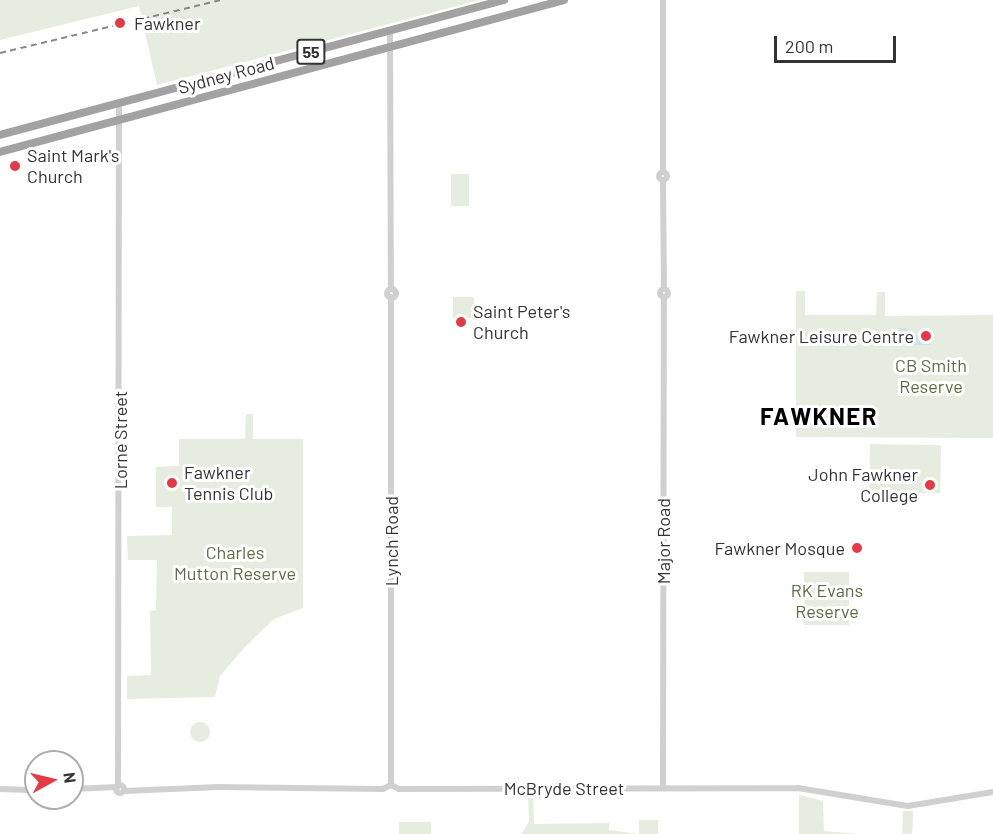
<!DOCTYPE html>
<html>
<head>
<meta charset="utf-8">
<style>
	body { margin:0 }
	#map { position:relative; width:993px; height:834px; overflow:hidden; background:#fff; font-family:Barlow,sans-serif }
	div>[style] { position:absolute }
	.green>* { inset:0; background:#e6ecdf; transform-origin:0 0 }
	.round { border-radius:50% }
	.water>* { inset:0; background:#cfe2ee }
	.tertiary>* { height:6px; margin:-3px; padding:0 3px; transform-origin:3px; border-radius:3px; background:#d0d0d0 }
	.tertiary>.ring { margin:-3px; padding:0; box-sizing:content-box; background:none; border:6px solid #d0d0d0; border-radius:50% }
	.trunk>* { height:8px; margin:-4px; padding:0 4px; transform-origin:4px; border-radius:4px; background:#a2a2a2 }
	.rail>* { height:1.5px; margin-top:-0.75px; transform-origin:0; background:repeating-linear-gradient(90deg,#888 0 6px,transparent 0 10.5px) }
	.dots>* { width:16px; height:16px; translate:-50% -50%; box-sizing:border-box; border:3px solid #fff; border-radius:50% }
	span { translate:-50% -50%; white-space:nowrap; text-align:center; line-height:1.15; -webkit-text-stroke:6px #fff; paint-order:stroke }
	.shield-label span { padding:2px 4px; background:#fff; border:2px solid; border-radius:4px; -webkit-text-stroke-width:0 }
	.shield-label { font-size:16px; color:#333; font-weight:700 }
	.poi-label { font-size:18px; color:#333 }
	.left { translate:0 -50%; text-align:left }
	.right { translate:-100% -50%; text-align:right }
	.street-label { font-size:18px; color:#333 }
	.park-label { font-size:18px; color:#56703f }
	.district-label { font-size:24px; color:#000; font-weight:700; letter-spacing:1.5px }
	.north { position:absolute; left:24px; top:750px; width:60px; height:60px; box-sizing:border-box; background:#fff; border:2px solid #adadad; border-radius:50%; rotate:82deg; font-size:16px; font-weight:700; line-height:24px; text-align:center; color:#333 }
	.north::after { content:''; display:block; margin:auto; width:21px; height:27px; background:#e63946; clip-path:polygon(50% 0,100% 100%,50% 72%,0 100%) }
	.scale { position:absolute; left:774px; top:36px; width:122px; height:27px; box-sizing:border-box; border:3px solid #333; border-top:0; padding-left:8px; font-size:18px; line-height:21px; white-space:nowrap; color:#333; -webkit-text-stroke:4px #fff; paint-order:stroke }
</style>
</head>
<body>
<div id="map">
	<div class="green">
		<i style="clip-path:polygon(0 0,480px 0,157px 85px,139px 6px,0 40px)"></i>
		<i style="left:451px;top:174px;width:18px;height:32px"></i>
		<i style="clip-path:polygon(796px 291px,805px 291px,805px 315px,876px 315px,877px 292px,885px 292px,885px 316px,993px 315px,993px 438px,796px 437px)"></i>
		<i style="left:453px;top:297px;width:21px;height:21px"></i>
		<i style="clip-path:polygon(246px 414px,253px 414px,253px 439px,303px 439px,303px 608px,274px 619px,245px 647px,220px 676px,215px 697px,127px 699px,127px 676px,151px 675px,150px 611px,156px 610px,157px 560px,128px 560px,127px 536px,172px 535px,172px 507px,156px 507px,156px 467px,179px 466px,179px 439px,245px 439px)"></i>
		<i style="left:870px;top:444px;width:71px;height:48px;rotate:1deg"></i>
		<i style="left:804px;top:572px;width:45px;height:53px"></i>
		<i class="round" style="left:190px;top:722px;width:20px;height:20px"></i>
		<i style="clip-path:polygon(528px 795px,533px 795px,534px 824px,609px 823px,609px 830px,639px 834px,639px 820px,658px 820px,658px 834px,521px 834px,529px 822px)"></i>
		<i style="clip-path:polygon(799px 795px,823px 801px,824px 831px,857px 834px,799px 834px)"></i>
		<i style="left:913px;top:811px;width:23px;height:10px;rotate:92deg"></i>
		<i style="left:399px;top:822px;width:32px;height:12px"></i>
	</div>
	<div class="water">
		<i style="clip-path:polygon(898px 328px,907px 328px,907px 336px,930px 335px,930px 345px,898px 345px)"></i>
	</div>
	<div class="tertiary">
		<i style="left:390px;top:31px;width:257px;rotate:89.8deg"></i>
		<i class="ring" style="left:659px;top:172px;width:2px;height:2px"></i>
		<i style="left:663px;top:172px;width:172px;rotate:-90deg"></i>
		<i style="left:663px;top:180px;width:108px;rotate:89.5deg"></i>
		<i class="ring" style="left:386.5px;top:288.5px;width:3px;height:3px"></i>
		<i class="ring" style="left:660px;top:289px;width:2px;height:2px"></i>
		<i style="left:391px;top:785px;width:488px;rotate:-90deg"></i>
		<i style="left:663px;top:785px;width:488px;rotate:-89.9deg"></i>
		<i class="ring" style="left:116px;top:785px;width:2px;height:2px"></i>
		<i style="left:118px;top:786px;width:682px;rotate:-89.92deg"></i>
		<i style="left:0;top:789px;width:36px;rotate:2deg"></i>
		<i style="left:72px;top:789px;width:45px;rotate:-2.5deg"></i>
		<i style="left:124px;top:791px;width:95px;rotate:-2.4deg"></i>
		<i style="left:219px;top:787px;width:164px;rotate:0.7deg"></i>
		<i style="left:383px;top:789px;width:9px;rotate:-27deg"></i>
		<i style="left:391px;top:785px;width:9px;rotate:27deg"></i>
		<i style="left:399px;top:789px;width:399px;rotate:-0.1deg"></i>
		<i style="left:798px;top:788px;width:111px;rotate:9.3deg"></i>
		<i style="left:908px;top:806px;width:86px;rotate:-9.4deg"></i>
	</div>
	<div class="trunk">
		<i style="left:0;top:135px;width:522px;rotate:-15deg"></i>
		<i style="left:0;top:152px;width:584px;rotate:-15.08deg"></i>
	</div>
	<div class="rail">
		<i style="left:0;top:53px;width:227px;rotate:-13.5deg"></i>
	</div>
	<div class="dots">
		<i style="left:120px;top:23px;background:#e63946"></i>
		<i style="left:15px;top:166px;background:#e63946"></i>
		<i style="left:461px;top:322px;background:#e63946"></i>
		<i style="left:926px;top:336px;background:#e63946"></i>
		<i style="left:172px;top:483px;background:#e63946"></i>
		<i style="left:930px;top:485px;background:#e63946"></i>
		<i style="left:857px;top:548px;background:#e63946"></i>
	</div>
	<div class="shield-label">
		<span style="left:311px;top:52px">55</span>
	</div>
	<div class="poi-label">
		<span class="left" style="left:134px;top:23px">Fawkner</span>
		<span class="left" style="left:27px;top:166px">Saint Mark's<br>Church</span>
		<span class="left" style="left:473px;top:322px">Saint Peter's<br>Church</span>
		<span class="right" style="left:914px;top:336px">Fawkner Leisure Centre</span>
		<span class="left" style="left:184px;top:483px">Fawkner<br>Tennis Club</span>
		<span class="right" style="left:918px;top:485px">John Fawkner<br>College</span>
		<span class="right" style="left:845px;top:548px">Fawkner Mosque</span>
	</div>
	<div class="street-label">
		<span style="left:226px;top:75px;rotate:-15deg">Sydney Road</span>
		<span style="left:120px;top:440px;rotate:-90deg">Lorne Street</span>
		<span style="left:391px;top:541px;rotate:-90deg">Lynch Road</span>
		<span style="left:663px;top:541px;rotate:-90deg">Major Road</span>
		<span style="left:564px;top:788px">McBryde Street</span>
	</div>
	<div class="park-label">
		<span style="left:931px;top:376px">CB Smith<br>Reserve</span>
		<span style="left:235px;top:563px">Charles<br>Mutton Reserve</span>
		<span style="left:827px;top:601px">RK Evans<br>Reserve</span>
	</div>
	<div class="district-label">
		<span style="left:819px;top:416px">FAWKNER</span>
	</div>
	<div class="north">N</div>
	<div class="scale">200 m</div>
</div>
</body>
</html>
